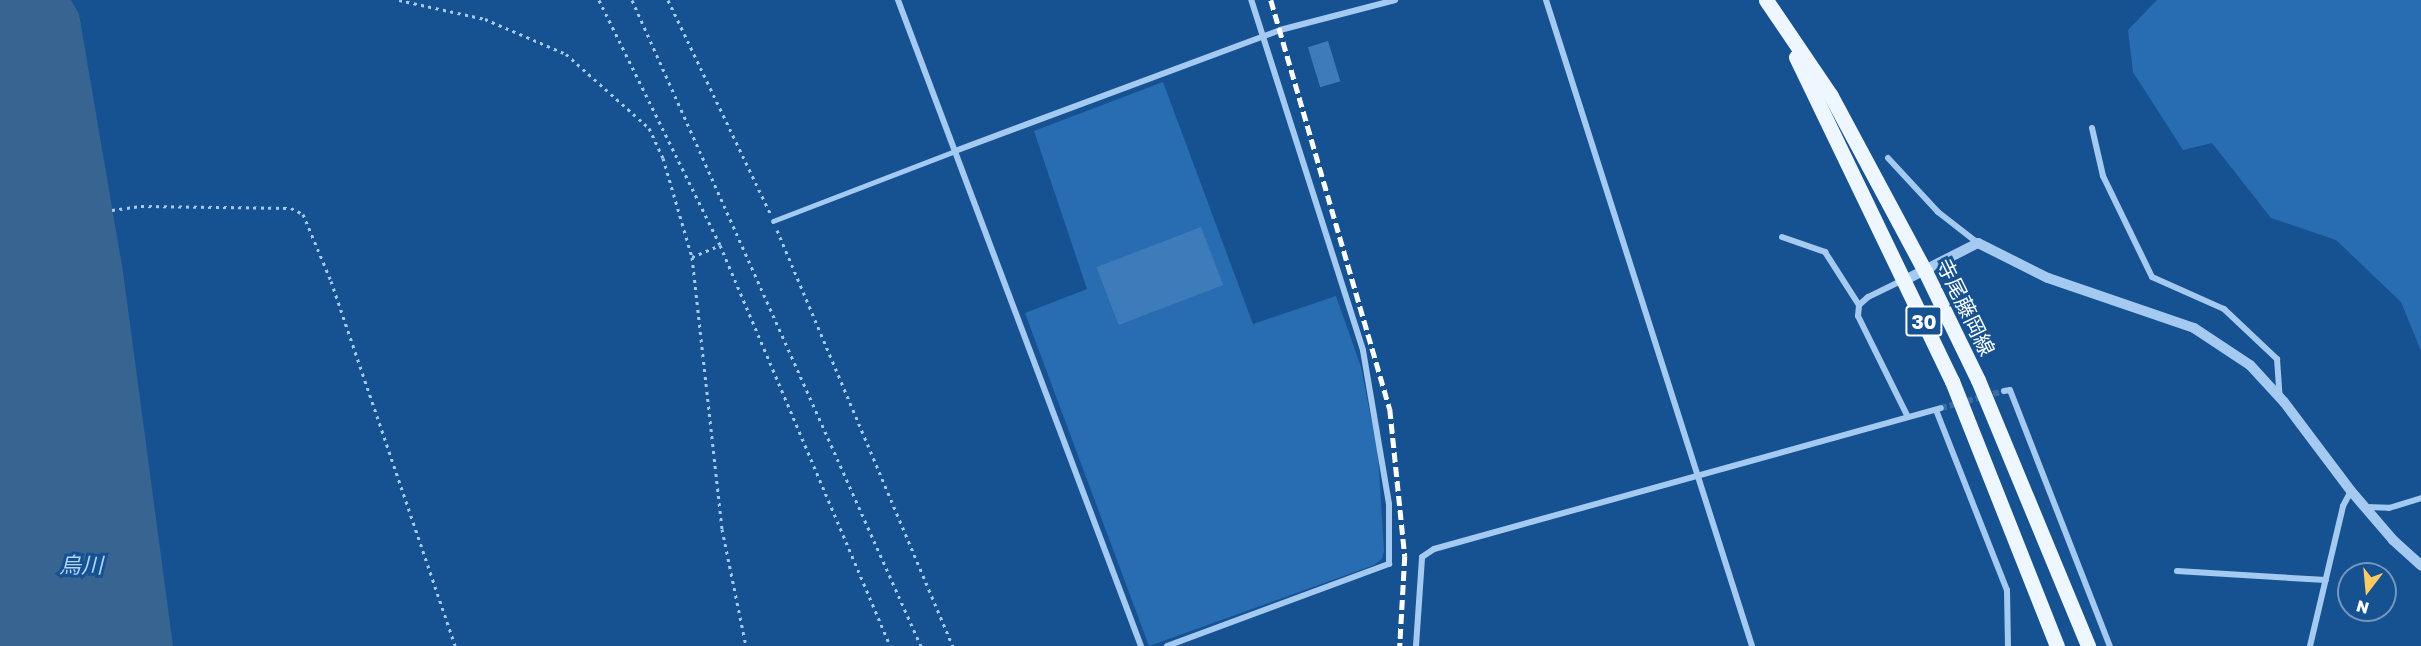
<!DOCTYPE html>
<html>
<head>
<meta charset="utf-8">
<style>
	body { margin:0 }
	#map { position:relative; width:2421px; height:646px; overflow:hidden; background:#165292; font-family:"Golos Text","Noto Sans JP",sans-serif }
	div>[style] { position:absolute }
	.green>* { inset:0; background:#286cb1 }
	.water>* { inset:0; background:#386492 }
	.building>* { inset:0; background:#3e7bba; transform-origin:0 0 }
	.minor-tunnel>* { height:6px; margin-top:-3px; transform-origin:0; background:repeating-linear-gradient(90deg,#396ca2 0 6px,transparent 0 9px) }
	.path>* { height:3px; margin-top:-1.5px; transform-origin:0; background:repeating-linear-gradient(90deg,#a5caf1 0 3px,transparent 0 7.5px) }
	.service>* { height:4.5px; margin:-2.25px; padding:0 2.25px; transform-origin:2.25px; border-radius:2.25px; background:#a5caf1 }
	.minor>* { height:6px; margin:-3px; padding:0 3px; transform-origin:3px; border-radius:3px; background:#a5caf1 }
	.tertiary>* { height:10px; margin:-5px; padding:0 5px; transform-origin:5px; border-radius:5px; background:#a5caf1 }
	.primary>* { height:15px; margin:-7.5px; padding:0 7.5px; transform-origin:7.5px; border-radius:7.5px; background:#eef6ff }
	.rail>* { height:4.5px; margin-top:-2.25px; transform-origin:0; background:repeating-linear-gradient(90deg,#fff 0 10px,transparent 0 14.5px) }
	span { translate:-50% -50%; white-space:nowrap; text-align:center; line-height:1.15; -webkit-text-stroke:6px #165292; paint-order:stroke }
	.shield-label span { padding:2px 4px; background:#165292; border:2px solid; border-radius:4px; -webkit-text-stroke-width:0 }
	.shield-label { font-size:20px; color:#fff; font-weight:700 }
	.street-label { font-size:21px; color:#fff }
	.water-label { font-size:22px; color:#b1d4f7; font-style:italic }
	.north { position:absolute; left:2337px; top:562px; width:60px; height:60px; box-sizing:border-box; background:#165292; border:2px solid #7397be; border-radius:50%; rotate:196deg; font-size:16px; font-weight:700; line-height:24px; text-align:center; color:#fff }
	.north::after { content:''; display:block; margin:auto; width:21px; height:27px; background:#ffcc64; clip-path:polygon(50% 0,100% 100%,50% 72%,0 100%) }
</style>
</head>
<body>
<div id="map">
	<div class="green">
		<i style="clip-path:polygon(2157px 0,2421px 0,2421px 351px,2401px 302px,2336px 240px,2271px 218px,2212px 143px,2183px 150px,2133px 72px,2128px 30px)"></i>
		<i style="clip-path:polygon(1163px 82px,1253px 324px,1336px 296px,1361px 367px,1378px 454px,1384px 551px,1382px 559px,1374px 565px,1149px 646px,1025px 313px,1087px 289px,1034px 131px)"></i>
	</div>
	<div class="water">
		<i style="clip-path:polygon(0 0,71px 0,79px 14px,123px 272px,173px 646px,0 646px)"></i>
	</div>
	<div class="building">
		<i style="left:1328px;top:41px;width:42px;height:21px;rotate:73deg"></i>
		<i style="left:1201px;top:227px;width:62px;height:112px;rotate:69deg"></i>
	</div>
	<div class="minor-tunnel">
		<i style="left:1941px;top:408px;width:65px;rotate:-15.1deg"></i>
	</div>
	<div class="path">
		<i style="left:399px;top:0;width:88px;rotate:12.5deg"></i>
		<i style="left:485px;top:19px;width:88px;rotate:23.4deg"></i>
		<i style="left:566px;top:54px;width:111px;rotate:41.7deg"></i>
		<i style="left:649px;top:128px;width:33px;rotate:65deg"></i>
		<i style="left:663px;top:158px;width:103px;rotate:73.7deg"></i>
		<i style="left:692px;top:257px;width:274px;rotate:83.7deg"></i>
		<i style="left:722px;top:529px;width:119px;rotate:78.4deg"></i>
		<i style="left:599px;top:0;width:273px;rotate:63.7deg"></i>
		<i style="left:720px;top:245px;width:436px;rotate:67deg"></i>
		<i style="left:632px;top:0;width:708px;rotate:65.9deg"></i>
		<i style="left:668px;top:0;width:236px;rotate:64.4deg"></i>
		<i style="left:112px;top:210px;width:29px;rotate:-8deg"></i>
		<i style="left:141px;top:206px;width:150px;rotate:0.8deg"></i>
		<i style="left:291px;top:208px;width:13px;rotate:27deg"></i>
		<i style="left:303px;top:214px;width:73px;rotate:67.3deg"></i>
		<i style="left:331px;top:281px;width:385px;rotate:71.2deg"></i>
		<i style="left:777px;top:230px;width:452px;rotate:67.1deg"></i>
		<i style="left:692px;top:257px;width:30px;rotate:-23deg"></i>
	</div>
	<div class="service">
		<i style="left:773px;top:221px;width:195px;rotate:-21deg"></i>
	</div>
	<div class="minor">
		<i style="left:898px;top:0;width:690px;rotate:69.39deg"></i>
		<i style="left:1546px;top:0;width:678px;rotate:72.31deg"></i>
		<i style="left:2092px;top:128px;width:49px;rotate:77.1deg"></i>
		<i style="left:2103px;top:176px;width:112px;rotate:64.1deg"></i>
		<i style="left:2152px;top:277px;width:79px;rotate:24deg"></i>
		<i style="left:2224px;top:309px;width:73px;rotate:43.3deg"></i>
		<i style="left:2277px;top:359px;width:39px;rotate:86deg"></i>
		<i style="left:955px;top:151px;width:347px;rotate:-20.4deg"></i>
		<i style="left:1280px;top:30px;width:119px;rotate:-14.6deg"></i>
		<i style="left:1888px;top:158px;width:74px;rotate:47.2deg"></i>
		<i style="left:1938px;top:212px;width:51px;rotate:37.8deg"></i>
		<i style="left:1782px;top:237px;width:46px;rotate:19.2deg"></i>
		<i style="left:1825px;top:252px;width:63px;rotate:57.3deg"></i>
		<i style="left:1903px;top:280px;width:39px;rotate:154deg"></i>
		<i style="left:1868px;top:297px;width:12px;rotate:138deg"></i>
		<i style="left:1859px;top:305px;width:11px;rotate:95deg"></i>
		<i style="left:1858px;top:316px;width:110px;rotate:63.7deg"></i>
		<i style="left:2004px;top:391px;width:6px;rotate:-9deg"></i>
		<i style="left:2010px;top:390px;width:275px;rotate:68.7deg"></i>
		<i style="left:1936px;top:410px;width:193px;rotate:68.5deg"></i>
		<i style="left:2007px;top:590px;width:56px;rotate:89deg"></i>
		<i style="left:2366px;top:507px;width:23px;rotate:2deg"></i>
		<i style="left:2389px;top:508px;width:34px;rotate:-17deg"></i>
		<i style="left:2177px;top:571px;width:149px;rotate:3.5deg"></i>
		<i style="left:1167px;top:646px;width:237px;rotate:-20.3deg"></i>
		<i style="left:1389px;top:564px;width:60px;rotate:-90deg"></i>
		<i style="left:1389px;top:504px;width:156px;rotate:-99.6deg"></i>
		<i style="left:1363px;top:350px;width:367px;rotate:-107.7deg"></i>
		<i style="left:1416px;top:646px;width:89px;rotate:-86.1deg"></i>
		<i style="left:1422px;top:557px;width:14px;rotate:-34deg"></i>
		<i style="left:1434px;top:549px;width:526px;rotate:-15.54deg"></i>
		<i style="left:2310px;top:646px;width:144px;rotate:-76.7deg"></i>
		<i style="left:2343px;top:506px;width:17px;rotate:-62deg"></i>
	</div>
	<div class="tertiary">
		<i style="left:1905px;top:280px;width:82px;rotate:-26.9deg"></i>
		<i style="left:1978px;top:243px;width:78px;rotate:26.6deg"></i>
		<i style="left:2048px;top:278px;width:154px;rotate:18.9deg"></i>
		<i style="left:2194px;top:328px;width:67px;rotate:33.5deg"></i>
		<i style="left:2250px;top:365px;width:50px;rotate:47.4deg"></i>
		<i style="left:2284px;top:402px;width:111px;rotate:53deg"></i>
		<i style="left:2351px;top:491px;width:65px;rotate:49.4deg"></i>
		<i style="left:2393px;top:540px;width:38px;rotate:42deg"></i>
	</div>
	<div class="primary">
		<i style="left:1766px;top:0;width:116px;rotate:55.9deg"></i>
		<i style="left:1831px;top:96px;width:199px;rotate:61.8deg"></i>
		<i style="left:1925px;top:271px;width:121px;rotate:64.1deg"></i>
		<i style="left:1978px;top:380px;width:288px;rotate:67.5deg"></i>
		<i style="left:1796px;top:57px;width:360px;rotate:64.3deg"></i>
		<i style="left:1952px;top:381px;width:285px;rotate:68.4deg"></i>
	</div>
	<div class="rail">
		<i style="left:1271px;top:0;width:426px;rotate:73.8deg"></i>
		<i style="left:1390px;top:409px;width:148px;rotate:84.2deg"></i>
		<i style="left:1405px;top:556px;width:90px;rotate:93.2deg"></i>
	</div>
	<div class="shield-label">
		<span style="left:1924px;top:321px">30</span>
	</div>
	<div class="street-label">
		<span style="left:1966px;top:307px;rotate:64deg">寺尾藤岡線</span>
	</div>
	<div class="water-label">
		<span style="left:81px;top:565px">烏川</span>
	</div>
	<div class="north">N</div>
</div>
</body>
</html>
